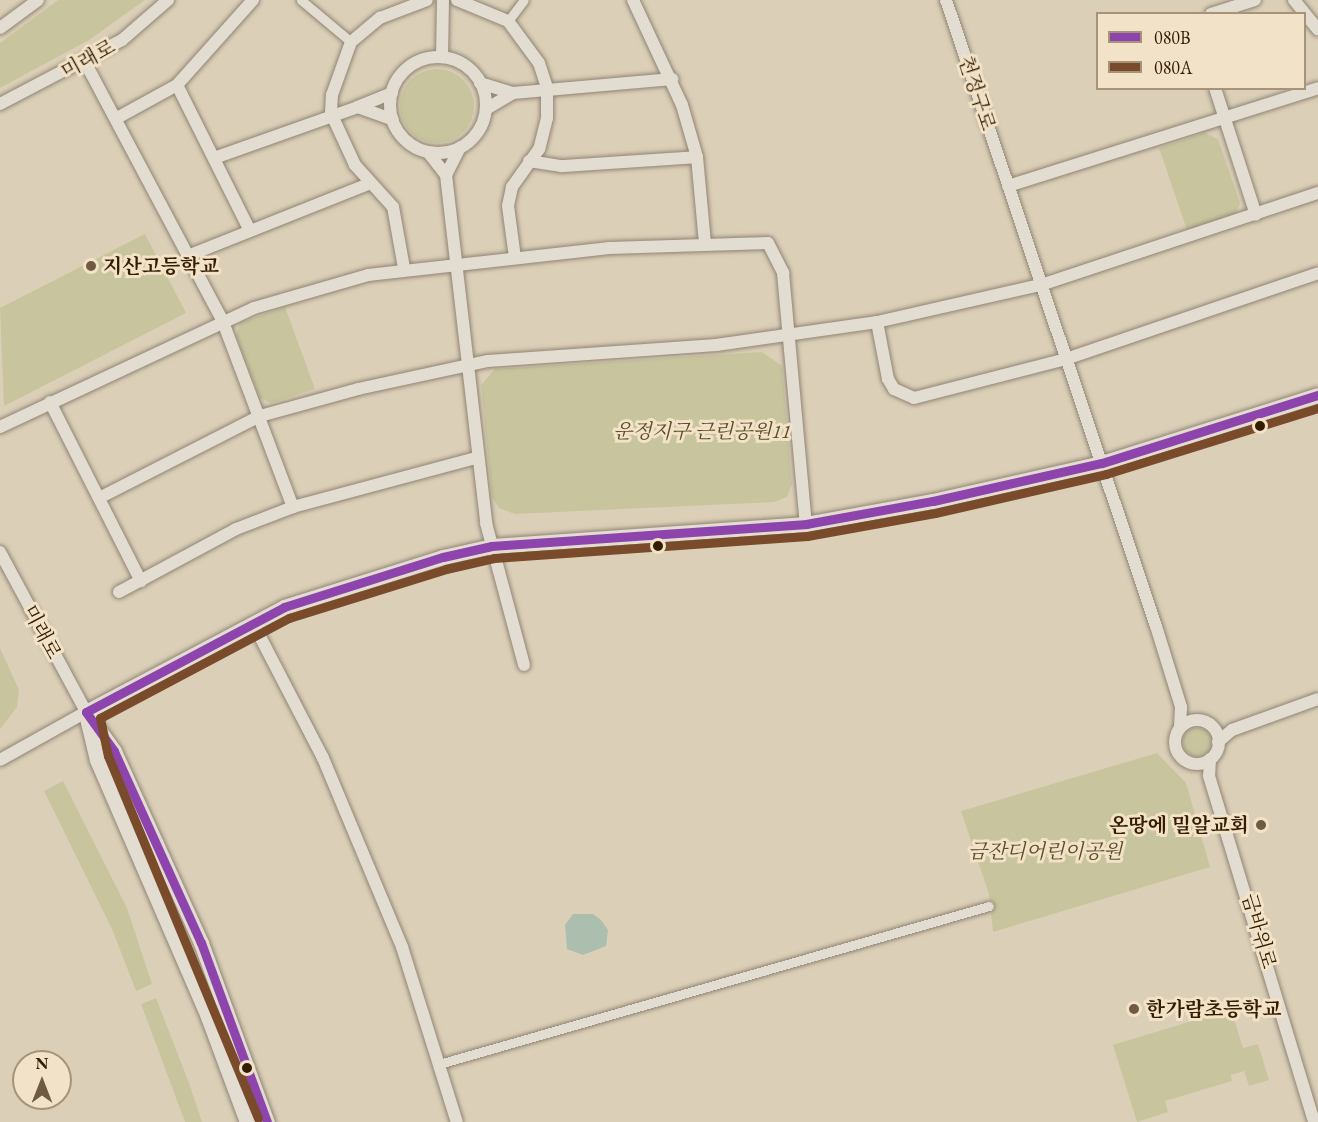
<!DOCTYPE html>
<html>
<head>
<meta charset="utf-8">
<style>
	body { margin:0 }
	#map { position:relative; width:1318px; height:1122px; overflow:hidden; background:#dccfb8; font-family:"EB Garamond","Noto Serif KR",serif }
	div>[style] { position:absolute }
	.green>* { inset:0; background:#c8c59e }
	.round { border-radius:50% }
	.water>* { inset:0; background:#acbfae }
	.roads { filter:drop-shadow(0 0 2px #8f8574) drop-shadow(0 0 2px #8f8574) }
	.pedestrian>* { height:9px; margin:-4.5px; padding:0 4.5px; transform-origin:4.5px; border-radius:4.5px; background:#e3dcd1 }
	.minor>* { height:12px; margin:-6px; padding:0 6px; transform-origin:6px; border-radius:6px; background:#e3dcd1 }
	.minor>.ring { margin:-6px; padding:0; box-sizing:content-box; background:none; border:12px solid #e3dcd1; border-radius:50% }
	.tertiary>* { height:15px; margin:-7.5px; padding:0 7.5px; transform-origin:7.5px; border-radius:7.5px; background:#e3dcd1 }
	.bus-1>* { height:9px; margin:-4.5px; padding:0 4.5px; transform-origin:4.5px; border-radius:4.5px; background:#8e44ad }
	.bus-2>* { height:9px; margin:-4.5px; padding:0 4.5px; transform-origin:4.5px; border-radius:4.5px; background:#7a4b2a }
	.dots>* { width:16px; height:16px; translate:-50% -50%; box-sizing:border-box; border:3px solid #f2e2c7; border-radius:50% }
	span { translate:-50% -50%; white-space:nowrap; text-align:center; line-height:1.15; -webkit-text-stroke:6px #f2e2c7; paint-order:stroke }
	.street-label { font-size:20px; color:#341c01 }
	.poi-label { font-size:20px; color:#341c01; font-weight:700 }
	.left { translate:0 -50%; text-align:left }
	.right { translate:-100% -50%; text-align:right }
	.park-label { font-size:20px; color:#5b4c2a; font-style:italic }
	.legend { position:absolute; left:1096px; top:12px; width:210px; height:78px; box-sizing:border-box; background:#f2e2c7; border:2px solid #a69378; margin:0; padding:8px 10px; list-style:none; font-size:18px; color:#341c01 }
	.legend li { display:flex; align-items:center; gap:12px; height:30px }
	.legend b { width:30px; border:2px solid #a69378 }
	.north { position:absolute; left:12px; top:1050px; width:60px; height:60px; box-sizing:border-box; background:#f2e2c7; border:2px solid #a69378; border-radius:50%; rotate:0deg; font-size:16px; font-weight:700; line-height:24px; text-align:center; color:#341c01 }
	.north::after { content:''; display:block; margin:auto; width:21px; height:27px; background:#6f5b41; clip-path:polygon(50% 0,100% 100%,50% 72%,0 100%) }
</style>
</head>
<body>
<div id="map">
	<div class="green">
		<i style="clip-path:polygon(58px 0,145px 0,89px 40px,0 88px,0 43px)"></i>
		<i class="round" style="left:400px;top:69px;width:74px;height:74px"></i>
		<i style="clip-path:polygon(1204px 133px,1218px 139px,1240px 203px,1235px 214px,1187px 230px,1159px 148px)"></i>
		<i style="clip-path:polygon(145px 234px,186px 313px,4px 406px,0 308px)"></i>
		<i style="clip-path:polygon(285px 307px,315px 389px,271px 403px,260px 398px,236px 335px,240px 323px)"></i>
		<i style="clip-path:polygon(762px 352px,782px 366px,792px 484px,787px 497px,774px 502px,515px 514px,499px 508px,492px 497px,481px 385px,495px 369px)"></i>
		<i style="clip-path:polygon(0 648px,19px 690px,17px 707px,0 729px)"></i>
		<i class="round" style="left:1183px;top:728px;width:28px;height:28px"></i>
		<i style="clip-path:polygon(1157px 753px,1186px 783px,1210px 867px,993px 932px,989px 894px,961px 811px)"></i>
		<i style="clip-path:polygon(63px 781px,127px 908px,152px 984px,136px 991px,112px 929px,44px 791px)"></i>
		<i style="clip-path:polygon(156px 998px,189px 1083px,202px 1122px,185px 1122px,141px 1004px)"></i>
		<i style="clip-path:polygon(1231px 1009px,1243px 1048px,1258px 1044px,1269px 1080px,1249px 1086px,1244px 1071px,1231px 1075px,1232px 1081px,1165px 1101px,1168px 1112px,1137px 1122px,1113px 1045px)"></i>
	</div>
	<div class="water">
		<i style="clip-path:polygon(573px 914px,593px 914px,601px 920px,608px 930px,606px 946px,583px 955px,567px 949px,565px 925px)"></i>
	</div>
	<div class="roads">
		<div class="pedestrian">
			<i style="left:301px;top:0;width:65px;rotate:40deg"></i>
			<i style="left:508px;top:21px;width:26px;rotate:-53deg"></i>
			<i style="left:439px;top:1064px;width:572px;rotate:-16.03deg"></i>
		</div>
		<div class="minor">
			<i style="left:457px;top:0;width:55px;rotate:22.4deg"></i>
			<i style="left:508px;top:21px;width:52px;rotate:53.6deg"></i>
			<i style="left:539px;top:63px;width:26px;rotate:72deg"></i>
			<i style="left:547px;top:88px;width:30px;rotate:90deg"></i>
			<i style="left:547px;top:118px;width:32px;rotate:104deg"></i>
			<i style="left:539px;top:149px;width:47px;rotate:125.4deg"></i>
			<i style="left:512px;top:187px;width:19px;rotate:102deg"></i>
			<i style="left:508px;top:206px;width:52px;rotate:82.3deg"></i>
			<i style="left:633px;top:0;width:116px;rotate:65deg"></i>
			<i style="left:682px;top:105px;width:54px;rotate:73.9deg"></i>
			<i style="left:697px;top:157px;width:86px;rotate:84.7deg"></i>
			<i style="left:946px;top:0;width:660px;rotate:71.46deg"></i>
			<i style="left:1156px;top:626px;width:85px;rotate:72.8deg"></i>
			<i style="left:1181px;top:707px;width:20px;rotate:93deg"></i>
			<i style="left:1294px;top:0;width:38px;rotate:51deg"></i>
			<i style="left:1211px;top:14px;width:46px;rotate:-17.7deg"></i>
			<i style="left:0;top:28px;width:47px;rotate:-36.4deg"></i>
			<i style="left:442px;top:57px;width:57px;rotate:-89deg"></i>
			<i class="ring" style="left:390px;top:57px;width:84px;height:84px"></i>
			<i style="left:85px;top:62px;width:294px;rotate:62deg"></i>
			<i style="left:223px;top:322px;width:198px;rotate:69.3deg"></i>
			<i style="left:480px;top:83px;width:34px;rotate:17deg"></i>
			<i style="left:513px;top:93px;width:31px;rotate:149deg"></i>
			<i style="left:177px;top:85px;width:161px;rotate:63.4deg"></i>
			<i style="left:1215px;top:88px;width:133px;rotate:72.1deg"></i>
			<i style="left:392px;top:93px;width:37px;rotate:158deg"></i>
			<i style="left:358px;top:107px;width:37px;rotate:20deg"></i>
			<i style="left:513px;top:93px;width:160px;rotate:-5deg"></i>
			<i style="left:0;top:104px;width:138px;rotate:-27.7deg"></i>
			<i style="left:122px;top:40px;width:61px;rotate:-41deg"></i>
			<i style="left:117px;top:118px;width:68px;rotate:-28.8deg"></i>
			<i style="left:177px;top:85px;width:114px;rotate:-48.2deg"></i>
			<i style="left:428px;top:152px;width:29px;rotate:52deg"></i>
			<i style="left:446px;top:175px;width:31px;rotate:-63deg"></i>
			<i style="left:217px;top:157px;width:150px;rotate:-19.5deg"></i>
			<i style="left:529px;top:161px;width:33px;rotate:9deg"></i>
			<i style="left:562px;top:166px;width:135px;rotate:-3.8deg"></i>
			<i style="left:446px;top:175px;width:350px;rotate:83.4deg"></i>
			<i style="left:486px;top:523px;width:147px;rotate:75deg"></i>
			<i style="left:1008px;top:186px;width:325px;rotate:-17.5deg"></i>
			<i style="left:190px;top:255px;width:192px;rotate:-21.7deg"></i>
			<i style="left:404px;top:268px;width:62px;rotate:-100.2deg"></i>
			<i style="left:393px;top:207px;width:57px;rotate:-132.1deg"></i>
			<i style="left:355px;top:165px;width:57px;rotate:-114.8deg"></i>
			<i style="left:331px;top:113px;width:18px;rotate:-87deg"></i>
			<i style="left:332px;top:95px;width:56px;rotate:-70.3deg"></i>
			<i style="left:351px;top:42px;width:38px;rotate:-40deg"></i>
			<i style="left:380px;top:18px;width:50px;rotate:-21deg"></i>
			<i style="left:877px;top:322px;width:58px;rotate:79.1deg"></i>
			<i style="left:888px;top:379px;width:12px;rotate:59deg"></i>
			<i style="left:894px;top:389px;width:22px;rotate:24deg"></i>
			<i style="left:914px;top:398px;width:157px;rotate:-14.4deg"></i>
			<i style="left:1066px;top:359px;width:266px;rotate:-18.8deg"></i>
			<i style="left:50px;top:402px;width:201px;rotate:63.1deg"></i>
			<i style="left:0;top:427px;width:280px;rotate:-25.1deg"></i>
			<i style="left:254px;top:308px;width:119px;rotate:-16.1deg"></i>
			<i style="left:368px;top:275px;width:243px;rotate:-6.4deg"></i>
			<i style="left:609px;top:248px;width:159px;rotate:-1.8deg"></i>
			<i style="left:768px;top:243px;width:34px;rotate:63deg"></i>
			<i style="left:783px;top:273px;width:252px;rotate:84.8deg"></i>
			<i style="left:101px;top:497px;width:178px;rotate:-27deg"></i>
			<i style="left:260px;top:416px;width:102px;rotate:-15.4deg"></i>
			<i style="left:358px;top:389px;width:133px;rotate:-12.2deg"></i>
			<i style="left:488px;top:361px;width:229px;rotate:-4deg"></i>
			<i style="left:716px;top:345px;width:163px;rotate:-8.1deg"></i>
			<i style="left:877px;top:322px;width:171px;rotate:-12.8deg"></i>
			<i style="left:1044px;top:284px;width:289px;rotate:-18.4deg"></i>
			<i style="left:0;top:552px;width:182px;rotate:61.7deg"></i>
			<i style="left:86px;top:712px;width:98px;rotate:150.8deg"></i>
			<i style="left:119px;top:592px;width:133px;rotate:-28.3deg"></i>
			<i style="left:236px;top:529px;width:61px;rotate:-21.1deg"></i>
			<i style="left:293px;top:507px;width:189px;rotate:-15deg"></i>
			<i style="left:253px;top:623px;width:152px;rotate:62.6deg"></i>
			<i style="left:323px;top:758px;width:205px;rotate:67.3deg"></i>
			<i style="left:402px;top:947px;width:183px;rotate:72.6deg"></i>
			<i class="ring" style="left:1175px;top:720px;width:32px;height:32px"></i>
			<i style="left:1218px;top:742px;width:18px;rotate:-41deg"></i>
			<i style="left:1232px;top:730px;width:91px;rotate:-19.8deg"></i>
			<i style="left:1210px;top:759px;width:17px;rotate:93deg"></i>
			<i style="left:1209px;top:776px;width:362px;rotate:73.1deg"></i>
		</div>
		<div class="tertiary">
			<i style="left:86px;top:712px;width:224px;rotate:-27.9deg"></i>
			<i style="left:284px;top:607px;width:167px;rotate:-17.5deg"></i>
			<i style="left:443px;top:557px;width:50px;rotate:-12.7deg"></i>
			<i style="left:492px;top:546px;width:315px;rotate:-4deg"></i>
			<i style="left:806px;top:524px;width:129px;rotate:-10.3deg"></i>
			<i style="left:933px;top:501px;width:173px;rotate:-12.7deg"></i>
			<i style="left:1102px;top:463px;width:226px;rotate:-17.5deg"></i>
			<i style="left:86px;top:712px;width:48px;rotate:54.3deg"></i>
			<i style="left:114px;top:751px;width:211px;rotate:65.6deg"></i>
			<i style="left:201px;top:943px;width:191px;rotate:69.8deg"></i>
			<i style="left:87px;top:718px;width:43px;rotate:76.6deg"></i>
			<i style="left:97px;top:760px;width:280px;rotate:66.6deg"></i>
			<i style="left:208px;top:1017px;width:112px;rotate:69.6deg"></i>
		</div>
	</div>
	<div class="bus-1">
		<i style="left:267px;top:1122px;width:191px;rotate:-110.2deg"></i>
		<i style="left:201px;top:943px;width:211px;rotate:-114.4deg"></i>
		<i style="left:114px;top:751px;width:48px;rotate:-125.7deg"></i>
		<i style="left:86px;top:712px;width:224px;rotate:-27.9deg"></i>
		<i style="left:284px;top:607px;width:167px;rotate:-17.5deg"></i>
		<i style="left:443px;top:557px;width:50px;rotate:-12.7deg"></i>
		<i style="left:492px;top:546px;width:315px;rotate:-4deg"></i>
		<i style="left:806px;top:524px;width:129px;rotate:-10.3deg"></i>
		<i style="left:933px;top:501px;width:173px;rotate:-12.7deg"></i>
		<i style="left:1102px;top:463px;width:226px;rotate:-17.5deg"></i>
	</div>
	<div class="bus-2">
		<i style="left:258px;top:1118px;width:392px;rotate:-112.5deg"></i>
		<i style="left:108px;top:756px;width:39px;rotate:-102deg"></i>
		<i style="left:100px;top:718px;width:214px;rotate:-27.9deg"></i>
		<i style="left:289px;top:618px;width:164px;rotate:-17.3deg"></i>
		<i style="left:446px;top:569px;width:49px;rotate:-12.9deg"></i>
		<i style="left:494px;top:558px;width:314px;rotate:-4deg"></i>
		<i style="left:807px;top:536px;width:130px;rotate:-10.2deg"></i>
		<i style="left:935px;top:513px;width:175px;rotate:-12.8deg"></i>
		<i style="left:1106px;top:474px;width:222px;rotate:-17.3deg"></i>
	</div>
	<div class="dots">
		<i style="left:91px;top:266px;background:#6f5b41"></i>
		<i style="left:1260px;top:426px;background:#341c01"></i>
		<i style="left:658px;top:546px;background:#341c01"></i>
		<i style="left:1261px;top:825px;background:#6f5b41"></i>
		<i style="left:1134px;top:1009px;background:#6f5b41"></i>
		<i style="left:247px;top:1068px;background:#341c01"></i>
	</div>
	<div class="street-label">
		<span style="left:88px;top:59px;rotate:-29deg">미래로</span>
		<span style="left:977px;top:93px;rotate:72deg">천정구로</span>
		<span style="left:42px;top:632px;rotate:62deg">미래로</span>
		<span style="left:1259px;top:931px;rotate:74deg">금바위로</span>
	</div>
	<div class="poi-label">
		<span class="left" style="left:103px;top:266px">지산고등학교</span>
		<span class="right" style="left:1249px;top:825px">온땅에 밀알교회</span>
		<span class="left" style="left:1146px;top:1009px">한가람초등학교</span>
	</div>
	<div class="park-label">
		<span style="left:702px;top:431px">운정지구 근린공원11</span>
		<span style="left:1045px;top:851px">금잔디어린이공원</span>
	</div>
	<ul class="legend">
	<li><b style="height:8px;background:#8e44ad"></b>080B</li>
	<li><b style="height:8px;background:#7a4b2a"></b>080A</li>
	</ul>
	<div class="north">N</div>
</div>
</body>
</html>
